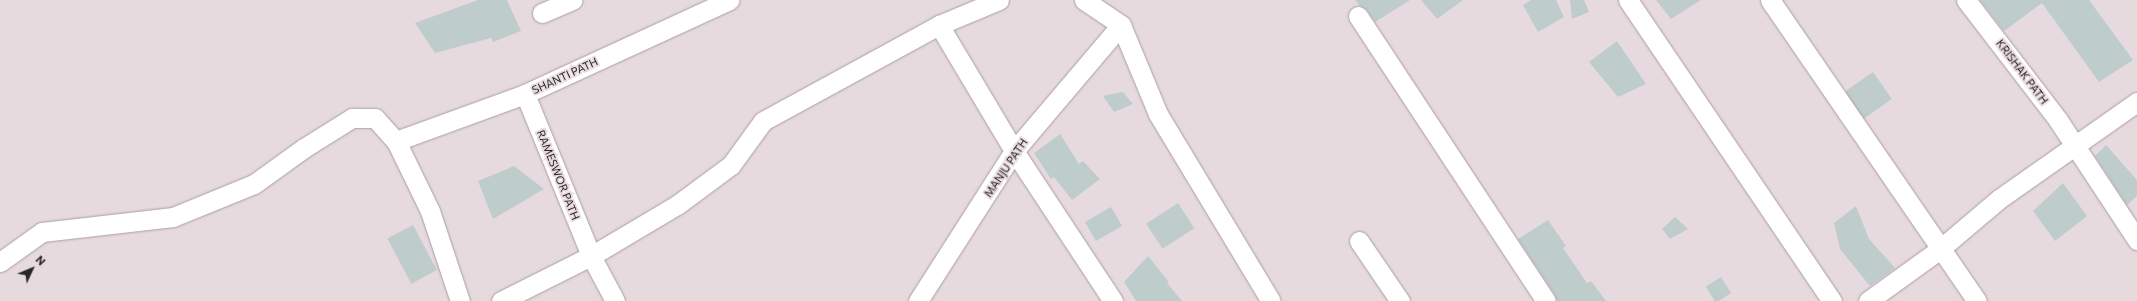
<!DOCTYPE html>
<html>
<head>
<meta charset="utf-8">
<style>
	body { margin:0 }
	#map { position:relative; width:2137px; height:301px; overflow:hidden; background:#e7dadf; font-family:Commissioner,sans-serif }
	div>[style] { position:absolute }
	.building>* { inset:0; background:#becccb; transform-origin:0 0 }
	.roads { filter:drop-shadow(0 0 1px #aa9ea3) drop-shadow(0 0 1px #aa9ea3) }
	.street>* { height:19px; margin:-9.5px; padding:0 9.5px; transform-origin:9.5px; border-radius:9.5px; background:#fff }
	span { translate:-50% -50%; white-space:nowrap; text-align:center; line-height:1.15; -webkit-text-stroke:3.5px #e7dadf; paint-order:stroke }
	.street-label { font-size:11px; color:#2a2627 }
	.north { position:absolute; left:12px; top:249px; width:40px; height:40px; -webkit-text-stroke:3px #e7dadf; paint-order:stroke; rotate:46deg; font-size:11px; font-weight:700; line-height:16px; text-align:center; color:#2a2627 }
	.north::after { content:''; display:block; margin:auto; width:14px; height:18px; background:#2a2627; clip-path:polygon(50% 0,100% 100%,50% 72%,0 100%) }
</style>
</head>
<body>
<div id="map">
	<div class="building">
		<i style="clip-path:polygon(478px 0,507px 0,521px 31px,493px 42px,491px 38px,435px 53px,415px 23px)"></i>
		<i style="clip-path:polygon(1355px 0,1410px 0,1375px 22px,1367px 10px,1359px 5px)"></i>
		<i style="clip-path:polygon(1421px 0,1463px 0,1437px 19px)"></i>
		<i style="clip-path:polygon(1531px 0,1556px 0,1564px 17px,1538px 32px,1523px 5px)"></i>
		<i style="clip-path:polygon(1570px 0,1584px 0,1589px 12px,1572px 19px)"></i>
		<i style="clip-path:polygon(1656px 0,1701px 0,1671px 19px)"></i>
		<i style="clip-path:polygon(1980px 0,2089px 0,2133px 60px,2099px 82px,2042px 3px,2004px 31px)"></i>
		<i style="clip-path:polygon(1617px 41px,1646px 84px,1618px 97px,1589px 62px)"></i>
		<i style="left:1873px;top:72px;width:33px;height:34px;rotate:55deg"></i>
		<i style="clip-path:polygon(1123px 92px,1133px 104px,1114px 112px,1103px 96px)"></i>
		<i style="clip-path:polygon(1060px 134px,1079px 164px,1083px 161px,1100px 179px,1072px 200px,1054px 177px,1051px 179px,1034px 153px)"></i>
		<i style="clip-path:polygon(2106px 145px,2137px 180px,2137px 196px,2127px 205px,2095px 156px)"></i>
		<i style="clip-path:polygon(514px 166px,544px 189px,493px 219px,478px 181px)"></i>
		<i style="clip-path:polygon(2063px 183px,2087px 216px,2055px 241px,2033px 211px)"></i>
		<i style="left:1178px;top:203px;width:30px;height:38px;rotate:57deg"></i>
		<i style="clip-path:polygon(1856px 206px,1869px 239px,1895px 268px,1870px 286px,1840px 249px,1834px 223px)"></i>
		<i style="left:1111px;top:207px;width:22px;height:30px;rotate:60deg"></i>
		<i style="clip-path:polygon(1675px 217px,1688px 229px,1670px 239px,1662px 229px)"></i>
		<i style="clip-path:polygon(1548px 220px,1566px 246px,1563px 248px,1587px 283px,1591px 281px,1606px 301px,1557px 301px,1555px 295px,1518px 239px)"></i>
		<i style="left:413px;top:225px;width:51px;height:29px;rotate:62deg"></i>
		<i style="clip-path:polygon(1148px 256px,1169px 282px,1167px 283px,1182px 301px,1136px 301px,1124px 282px)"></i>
		<i style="left:1721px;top:277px;width:19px;height:18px;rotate:58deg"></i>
	</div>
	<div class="roads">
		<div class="street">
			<i style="left:1084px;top:0;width:45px;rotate:34deg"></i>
			<i style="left:1121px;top:25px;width:96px;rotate:67.4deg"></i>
			<i style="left:1158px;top:114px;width:218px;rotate:58.9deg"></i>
			<i style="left:1628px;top:0;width:364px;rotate:55.9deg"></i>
			<i style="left:1770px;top:0;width:365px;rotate:55.5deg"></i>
			<i style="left:1966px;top:0;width:151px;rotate:52.5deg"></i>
			<i style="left:2058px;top:120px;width:144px;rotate:56.6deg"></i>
			<i style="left:542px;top:13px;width:33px;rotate:-23deg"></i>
			<i style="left:1358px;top:16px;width:341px;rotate:56.6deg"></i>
			<i style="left:939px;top:25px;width:147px;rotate:59.2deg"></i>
			<i style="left:1014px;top:151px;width:180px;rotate:56.6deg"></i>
			<i style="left:525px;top:94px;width:175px;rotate:67.8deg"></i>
			<i style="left:591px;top:256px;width:51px;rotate:61.9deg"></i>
			<i style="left:396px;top:141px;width:137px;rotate:-20deg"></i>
			<i style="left:525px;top:94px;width:225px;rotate:-24.7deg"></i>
			<i style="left:1359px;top:241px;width:73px;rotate:55.7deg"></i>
			<i style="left:0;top:262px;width:52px;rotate:-35.5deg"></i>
			<i style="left:42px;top:232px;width:132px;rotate:-6.5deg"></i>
			<i style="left:173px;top:217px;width:87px;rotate:-22.2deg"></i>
			<i style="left:254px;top:184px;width:62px;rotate:-35.8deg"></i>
			<i style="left:304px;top:148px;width:57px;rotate:-32deg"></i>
			<i style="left:352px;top:118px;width:23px"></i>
			<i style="left:375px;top:118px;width:31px;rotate:48deg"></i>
			<i style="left:396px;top:141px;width:78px;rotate:64.1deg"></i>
			<i style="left:430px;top:211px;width:95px;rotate:71.6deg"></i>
			<i style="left:501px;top:301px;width:101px;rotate:-26.6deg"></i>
			<i style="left:591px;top:256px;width:100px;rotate:-30.7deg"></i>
			<i style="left:677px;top:205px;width:67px;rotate:-36.5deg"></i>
			<i style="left:731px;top:165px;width:54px;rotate:-54deg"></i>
			<i style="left:763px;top:121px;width:200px;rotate:-28.6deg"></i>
			<i style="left:939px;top:25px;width:65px;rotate:-22.6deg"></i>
			<i style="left:918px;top:301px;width:178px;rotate:-57.4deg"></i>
			<i style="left:1014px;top:151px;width:165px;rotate:-49.7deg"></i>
			<i style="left:1868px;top:301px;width:89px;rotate:-35.8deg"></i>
			<i style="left:1940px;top:249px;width:77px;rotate:-40.3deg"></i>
			<i style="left:1999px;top:199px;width:169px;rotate:-35.1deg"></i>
		</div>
	</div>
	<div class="street-label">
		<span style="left:2022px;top:72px;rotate:53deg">KRISHAK PATH</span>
		<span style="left:565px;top:76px;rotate:-25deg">SHANTI PATH</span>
		<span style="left:1006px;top:168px;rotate:-56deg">MANJU PATH</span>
		<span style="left:558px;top:175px;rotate:68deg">RAMESWOR PATH</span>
	</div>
	<div class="north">N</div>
</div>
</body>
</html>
